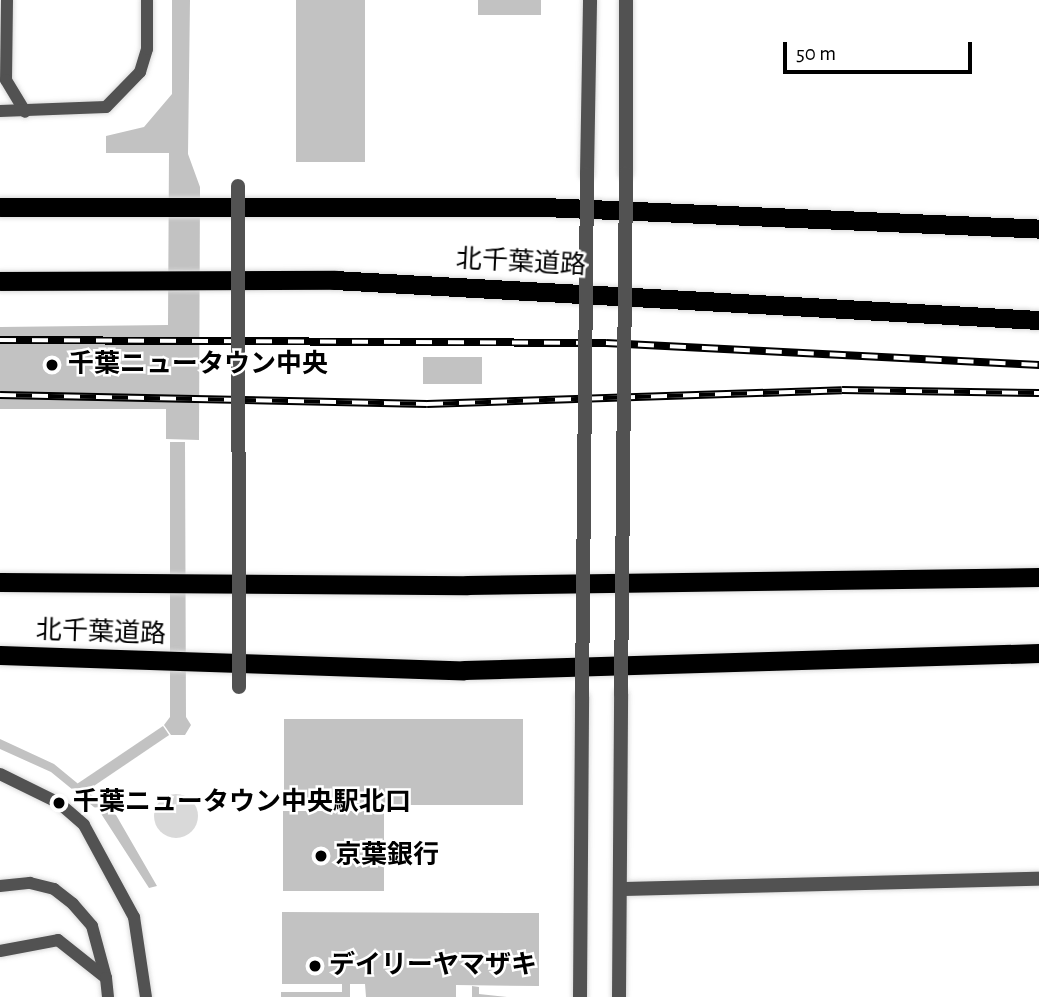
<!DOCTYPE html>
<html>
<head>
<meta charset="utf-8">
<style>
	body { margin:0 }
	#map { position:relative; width:1039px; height:997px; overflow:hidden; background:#fff; font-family:"Alegreya Sans","Noto Sans JP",sans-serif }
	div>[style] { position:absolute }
	.green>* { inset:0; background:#d9d9d9 }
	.round { border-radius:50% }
	.building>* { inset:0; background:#c2c2c2; transform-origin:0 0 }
	.roads { filter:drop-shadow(0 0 2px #dbdbdb) drop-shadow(0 0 2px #dbdbdb) }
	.service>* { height:12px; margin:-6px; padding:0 6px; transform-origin:6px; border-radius:6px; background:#525252 }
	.tertiary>* { height:14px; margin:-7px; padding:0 7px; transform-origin:7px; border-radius:7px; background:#525252 }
	.trunk>* { height:19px; margin:-9.5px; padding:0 9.5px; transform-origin:9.5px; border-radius:9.5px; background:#000 }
	.rail>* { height:8px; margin-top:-4px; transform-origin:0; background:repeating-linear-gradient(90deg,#fff 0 16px,#000 0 32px); box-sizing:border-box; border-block:2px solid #000 }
	.pedestrian-bridge>* { height:14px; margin:-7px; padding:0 7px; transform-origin:7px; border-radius:7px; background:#525252 }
	.tertiary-bridge>* { height:14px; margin:-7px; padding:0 7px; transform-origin:7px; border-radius:7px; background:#525252 }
	.dots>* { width:19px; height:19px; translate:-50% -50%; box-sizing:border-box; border:4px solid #fff; border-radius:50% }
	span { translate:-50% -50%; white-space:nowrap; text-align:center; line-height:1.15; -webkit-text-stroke:5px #fff; paint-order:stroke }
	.street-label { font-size:26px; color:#000 }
	.poi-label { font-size:26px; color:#000; font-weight:700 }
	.left { translate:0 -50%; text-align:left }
	.scale { position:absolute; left:783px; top:42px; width:189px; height:32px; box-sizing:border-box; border:4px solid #000; border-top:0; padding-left:9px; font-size:21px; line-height:24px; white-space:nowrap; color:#000; -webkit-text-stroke:5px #fff; paint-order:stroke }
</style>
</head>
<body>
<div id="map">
	<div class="green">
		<i class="round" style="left:154px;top:794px;width:44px;height:44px"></i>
	</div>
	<div class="building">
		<i style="clip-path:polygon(172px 0,190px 0,188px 154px,200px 187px,199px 440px,166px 439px,166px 409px,0 409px,0 327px,168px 325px,169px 153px,106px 153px,106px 136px,144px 127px,172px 94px)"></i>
		<i style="left:296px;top:0;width:69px;height:162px"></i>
		<i style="left:478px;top:0;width:63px;height:15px"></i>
		<i style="left:423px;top:357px;width:59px;height:27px"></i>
		<i style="clip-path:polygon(170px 442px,185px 442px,186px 717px,191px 725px,185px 735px,171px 735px,164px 725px,170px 717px)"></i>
		<i style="left:523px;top:719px;width:86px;height:239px;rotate:90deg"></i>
		<i style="left:163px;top:726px;width:11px;height:103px;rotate:56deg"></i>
		<i style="clip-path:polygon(0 739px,54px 764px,116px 815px,157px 886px,149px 888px,100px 812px,51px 772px,0 749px)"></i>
		<i style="left:283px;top:811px;width:101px;height:80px"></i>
		<i style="clip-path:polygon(282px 912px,539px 913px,539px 986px,456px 985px,456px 997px,366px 997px,365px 984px,350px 984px,350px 997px,281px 997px,281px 992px,342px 992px,342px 984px,282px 984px)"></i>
		<i style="clip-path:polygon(472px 986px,479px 987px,479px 994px,507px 997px,472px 997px)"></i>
	</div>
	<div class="roads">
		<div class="service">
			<i style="left:7px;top:0;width:80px;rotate:90.7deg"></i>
			<i style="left:6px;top:80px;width:37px;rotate:59deg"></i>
			<i style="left:0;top:111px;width:106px;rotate:-2.2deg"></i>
			<i style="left:106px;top:107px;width:49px;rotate:-45.8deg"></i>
			<i style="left:140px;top:72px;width:24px;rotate:-73deg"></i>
			<i style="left:147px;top:49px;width:49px;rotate:-90deg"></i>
			<i style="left:0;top:774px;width:66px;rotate:26.2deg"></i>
			<i style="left:59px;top:803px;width:33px;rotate:41deg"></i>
			<i style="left:84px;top:825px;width:105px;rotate:61.5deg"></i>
			<i style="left:134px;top:917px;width:81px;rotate:81.5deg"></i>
			<i style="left:0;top:886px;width:30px;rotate:-6deg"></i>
			<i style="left:30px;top:883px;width:25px;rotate:14deg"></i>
			<i style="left:54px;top:889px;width:24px;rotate:38deg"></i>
			<i style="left:73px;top:904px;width:29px;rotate:49deg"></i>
			<i style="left:92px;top:926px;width:54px;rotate:74.9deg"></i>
			<i style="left:0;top:951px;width:59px;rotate:-10.7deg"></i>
			<i style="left:58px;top:940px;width:61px;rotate:38.4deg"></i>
			<i style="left:106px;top:978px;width:19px;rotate:84deg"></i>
		</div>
		<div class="tertiary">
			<i style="left:626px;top:0;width:173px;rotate:90deg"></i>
			<i style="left:587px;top:174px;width:174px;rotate:-89deg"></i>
			<i style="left:621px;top:889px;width:418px;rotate:-1.4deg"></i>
			<i style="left:580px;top:997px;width:300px;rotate:-89.6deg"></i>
			<i style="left:619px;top:997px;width:303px;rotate:-89.6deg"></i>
		</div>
		<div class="trunk">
			<i style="left:0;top:207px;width:544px"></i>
			<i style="left:544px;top:207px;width:495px;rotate:2.5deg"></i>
			<i style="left:0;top:281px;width:334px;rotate:-0.2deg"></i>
			<i style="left:334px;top:280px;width:706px;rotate:3.25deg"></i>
			<i style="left:0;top:582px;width:467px;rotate:0.4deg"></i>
			<i style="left:467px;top:585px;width:572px;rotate:-0.8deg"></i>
			<i style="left:0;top:655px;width:464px;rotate:1.9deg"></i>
			<i style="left:464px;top:670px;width:575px;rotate:-1.69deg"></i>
		</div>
	</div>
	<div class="rail">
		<i style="left:0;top:340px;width:606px;rotate:0.28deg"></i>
		<i style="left:606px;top:343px;width:434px;rotate:2.9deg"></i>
		<i style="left:0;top:395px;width:427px;rotate:1.2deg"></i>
		<i style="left:427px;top:404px;width:415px;rotate:-1.9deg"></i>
		<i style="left:842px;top:390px;width:197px;rotate:0.9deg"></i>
	</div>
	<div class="pedestrian-bridge">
		<i style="left:238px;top:186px;width:501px;rotate:89.89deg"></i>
	</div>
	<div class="tertiary-bridge">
		<i style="left:621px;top:694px;width:521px;rotate:-89.45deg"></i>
		<i style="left:582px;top:697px;width:523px;rotate:-89.45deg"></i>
	</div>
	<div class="dots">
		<i style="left:52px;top:365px;background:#000"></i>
		<i style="left:59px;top:803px;background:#000"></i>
		<i style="left:321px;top:856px;background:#000"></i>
		<i style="left:315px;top:966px;background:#000"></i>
	</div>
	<div class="street-label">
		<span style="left:521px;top:263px;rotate:3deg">北千葉道路</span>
		<span style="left:101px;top:633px;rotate:2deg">北千葉道路</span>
	</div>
	<div class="poi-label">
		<span class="left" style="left:68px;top:365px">千葉ニュータウン中央</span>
		<span class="left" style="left:73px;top:803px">千葉ニュータウン中央駅北口</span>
		<span class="left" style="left:335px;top:856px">京葉銀行</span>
		<span class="left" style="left:329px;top:966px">デイリーヤマザキ</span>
	</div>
	<div class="scale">50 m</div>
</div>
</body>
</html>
